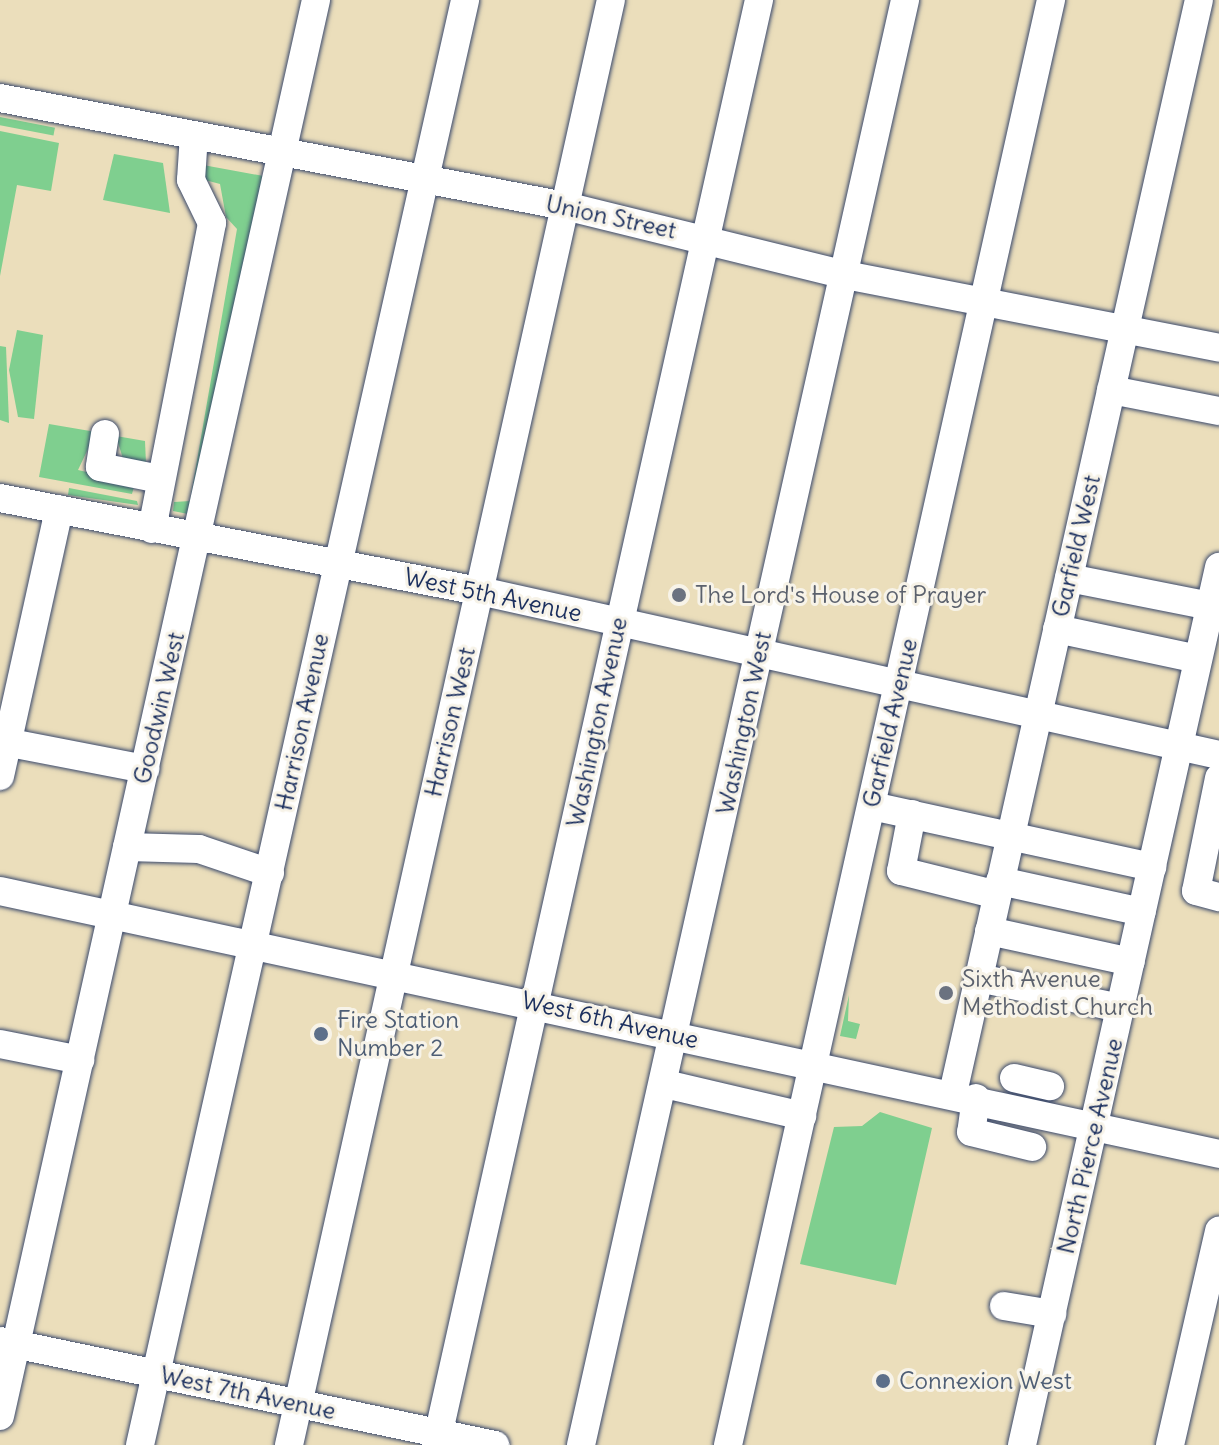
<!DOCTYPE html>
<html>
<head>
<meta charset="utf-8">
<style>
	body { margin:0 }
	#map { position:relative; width:1219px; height:1445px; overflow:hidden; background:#ebdebb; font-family:Delius,sans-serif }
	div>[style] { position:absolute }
	.green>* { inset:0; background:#7fcf8f; transform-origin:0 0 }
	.roads { filter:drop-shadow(0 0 2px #3a496c) drop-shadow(0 0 2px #3a496c) }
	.minor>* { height:28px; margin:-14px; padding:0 14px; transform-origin:14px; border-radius:14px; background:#fff }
	.dots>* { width:22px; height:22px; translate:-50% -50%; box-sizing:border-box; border:4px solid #f7f3e8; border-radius:50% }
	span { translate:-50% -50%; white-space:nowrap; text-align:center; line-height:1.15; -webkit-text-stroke:6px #f7f3e8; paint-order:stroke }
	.street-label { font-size:24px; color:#1b2f5e }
	.worship-label { font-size:24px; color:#5b616d }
	.left { translate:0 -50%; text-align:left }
	.service-label { font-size:24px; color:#4e5e75 }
</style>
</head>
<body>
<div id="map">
	<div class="green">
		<i style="left:0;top:117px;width:56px;height:8px;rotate:11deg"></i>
		<i style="clip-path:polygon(0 131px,59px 143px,51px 191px,17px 185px,0 276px)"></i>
		<i style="clip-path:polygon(114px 154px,163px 163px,170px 213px,103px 200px)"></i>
		<i style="clip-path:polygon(203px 165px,269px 177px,198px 516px,173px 511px,174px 502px,190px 501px,237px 229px,226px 217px,220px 184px,205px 180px)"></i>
		<i style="clip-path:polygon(17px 330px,43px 335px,34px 419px,18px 417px,9px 370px)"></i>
		<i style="clip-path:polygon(0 346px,6px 347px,9px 423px,0 420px)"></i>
		<i style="clip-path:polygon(49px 424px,96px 432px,78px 470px,135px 483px,132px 494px,39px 477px)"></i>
		<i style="clip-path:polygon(116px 436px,145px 441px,146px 464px,124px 462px)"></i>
		<i style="clip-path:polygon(69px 488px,137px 501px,138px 505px,68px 495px)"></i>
		<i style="clip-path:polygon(849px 995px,848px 1021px,860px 1024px,856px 1039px,840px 1036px)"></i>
		<i style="clip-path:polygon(880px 1112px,932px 1128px,896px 1285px,800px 1264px,834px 1127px,862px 1126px)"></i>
	</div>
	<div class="roads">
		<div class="minor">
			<i style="left:0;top:98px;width:575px;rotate:10.82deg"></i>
			<i style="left:565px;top:206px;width:288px;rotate:13.8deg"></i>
			<i style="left:845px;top:275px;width:381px;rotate:11deg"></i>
			<i style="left:1111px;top:390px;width:110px;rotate:11deg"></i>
			<i style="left:105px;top:434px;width:33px;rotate:99deg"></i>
			<i style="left:100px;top:467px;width:61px;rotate:11.3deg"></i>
			<i style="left:0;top:498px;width:489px;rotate:11deg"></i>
			<i style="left:480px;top:591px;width:757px;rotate:12.51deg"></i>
			<i style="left:152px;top:529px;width:312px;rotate:-78.9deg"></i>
			<i style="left:212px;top:223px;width:48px;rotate:-116deg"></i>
			<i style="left:191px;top:180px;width:45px;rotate:-86.2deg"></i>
			<i style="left:1069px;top:578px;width:144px;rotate:11.2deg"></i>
			<i style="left:1057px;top:629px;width:144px;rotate:12deg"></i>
			<i style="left:0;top:741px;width:148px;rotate:10.9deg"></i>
			<i style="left:0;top:776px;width:273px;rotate:-77.5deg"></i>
			<i style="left:1219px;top:778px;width:115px;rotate:101.5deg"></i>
			<i style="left:1196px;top:891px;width:24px;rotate:15deg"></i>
			<i style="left:872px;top:806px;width:287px;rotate:12.3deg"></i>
			<i style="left:912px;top:814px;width:58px;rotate:100.9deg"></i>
			<i style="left:901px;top:871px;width:99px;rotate:14deg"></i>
			<i style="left:127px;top:847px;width:72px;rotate:1.6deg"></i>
			<i style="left:199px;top:849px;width:75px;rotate:18.7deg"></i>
			<i style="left:1000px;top:881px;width:145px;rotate:12.3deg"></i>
			<i style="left:0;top:891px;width:1247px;rotate:12.17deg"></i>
			<i style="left:989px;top:931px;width:145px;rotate:12.3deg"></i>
			<i style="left:979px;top:978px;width:144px;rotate:12deg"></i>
			<i style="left:0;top:1044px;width:82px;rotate:11.3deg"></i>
			<i style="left:1014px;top:1078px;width:37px;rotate:13deg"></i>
			<i style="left:665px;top:1084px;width:141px;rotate:13.1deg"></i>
			<i style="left:953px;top:1093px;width:1120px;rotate:-77.32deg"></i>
			<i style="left:976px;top:1098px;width:34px;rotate:98deg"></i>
			<i style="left:971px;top:1132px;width:63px;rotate:13.8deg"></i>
			<i style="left:1004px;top:1306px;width:49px;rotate:9.5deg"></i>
			<i style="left:0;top:1341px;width:506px;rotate:11.87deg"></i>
			<i style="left:0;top:1416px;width:1451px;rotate:-77.42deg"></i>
			<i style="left:140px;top:1445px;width:1481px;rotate:-77.32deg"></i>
			<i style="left:289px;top:1445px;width:1480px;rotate:-77.44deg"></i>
			<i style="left:436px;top:1445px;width:1481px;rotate:-77.4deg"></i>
			<i style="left:581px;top:1445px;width:1481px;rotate:-77.36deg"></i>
			<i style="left:728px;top:1445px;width:1481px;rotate:-77.4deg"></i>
			<i style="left:1022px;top:1445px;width:900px;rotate:-77.35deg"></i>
			<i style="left:1170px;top:1445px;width:220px;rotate:-77.1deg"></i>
		</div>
	</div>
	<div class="dots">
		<i style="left:679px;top:595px;background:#6b7280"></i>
		<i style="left:946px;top:993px;background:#6b7280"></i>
		<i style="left:321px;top:1034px;background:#5c6f8a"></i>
		<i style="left:883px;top:1381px;background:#5c6f8a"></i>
	</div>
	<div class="street-label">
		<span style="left:611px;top:217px;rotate:12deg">Union Street</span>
		<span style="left:1076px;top:546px;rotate:-77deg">Garfield West</span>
		<span style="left:493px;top:595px;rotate:12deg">West 5th Avenue</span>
		<span style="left:159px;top:708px;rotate:-77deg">Goodwin West</span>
		<span style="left:302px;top:722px;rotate:-78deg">Harrison Avenue</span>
		<span style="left:450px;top:722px;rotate:-77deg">Harrison West</span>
		<span style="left:597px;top:722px;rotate:-78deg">Washington Avenue</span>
		<span style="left:744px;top:723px;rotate:-78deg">Washington West</span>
		<span style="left:890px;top:723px;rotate:-77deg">Garfield Avenue</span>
		<span style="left:610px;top:1020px;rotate:13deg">West 6th Avenue</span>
		<span style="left:1090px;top:1146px;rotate:-77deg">North Pierce Avenue</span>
		<span style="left:248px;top:1393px;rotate:12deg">West 7th Avenue</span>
	</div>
	<div class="worship-label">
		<span class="left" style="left:695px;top:595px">The Lord's House of Prayer</span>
		<span class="left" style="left:962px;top:993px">Sixth Avenue<br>Methodist Church</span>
	</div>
	<div class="service-label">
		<span class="left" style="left:337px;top:1034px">Fire Station<br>Number 2</span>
		<span class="left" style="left:899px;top:1381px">Connexion West</span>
	</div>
</div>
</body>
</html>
